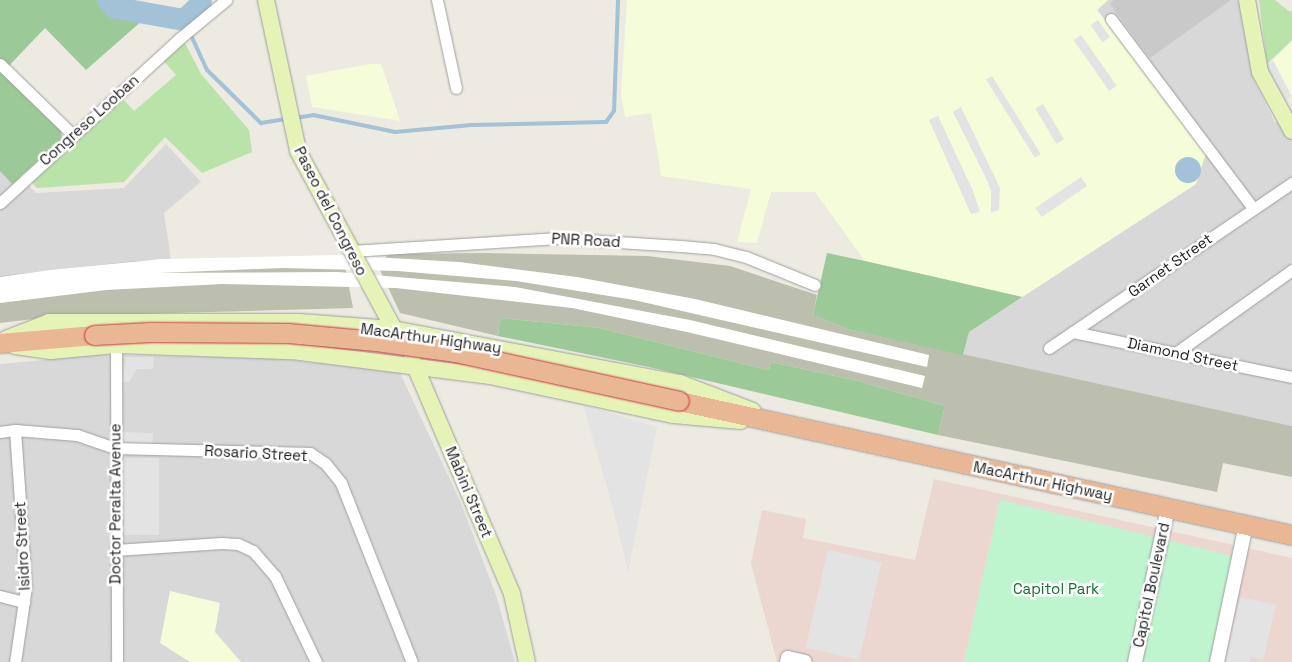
<!DOCTYPE html>
<html>
<head>
<meta charset="utf-8">
<style>
	body { margin:0 }
	#map { position:relative; width:1292px; height:662px; overflow:hidden; background:#eceae1; font-family:"Space Grotesk",sans-serif }
	div>[style] { position:absolute }
	.residential>* { inset:0; background:#d9d8d8 }
	.commercial>* { inset:0; background:#ecd7d0 }
	.education>* { inset:0; background:#f5fcd9 }
	.religious>* { inset:0; background:#c9c9c9 }
	.construction>* { inset:0; background:#bcbfad }
	.grass>* { inset:0; background:#bae3a9 }
	.forest>* { inset:0; background:#9cc998 }
	.park>* { inset:0; background:#bff5ce }
	.parking>* { inset:0; background:#e3e3e3; transform-origin:0 0 }
	.water>* { inset:0; background:#a3c1d7 }
	.round { border-radius:50% }
	.pier>* { inset:0; background:#fff }
	.stream>* { height:4px; margin:-2px; padding:0 2px; transform-origin:2px; border-radius:2px; background:#a3c1d7 }
	.river>* { height:22px; margin:-11px; padding:0 11px; transform-origin:11px; border-radius:11px; background:#a3c1d7 }
	.roads { filter:drop-shadow(0 0 1px #9f9f9f) drop-shadow(0 0 1px #9f9f9f) }
	.minor>* { height:11px; margin:-5.5px; padding:0 5.5px; transform-origin:5.5px; border-radius:5.5px; background:#fff }
	.tertiary>* { height:14px; margin:-7px; padding:0 7px; transform-origin:7px; border-radius:7px; background:#fff }
	.secondary>* { height:16px; margin:-8px; padding:0 8px; transform-origin:8px; border-radius:8px; background:#e5f4b6 }
	.trunk>* { height:19px; margin:-9.5px; padding:0 9.5px; transform-origin:9.5px; border-radius:9.5px; background:#eab794 }
	.bridges { filter:drop-shadow(0 0 1px #c92f45) drop-shadow(0 0 1px #c92f45) }
	.trunk-bridge>* { height:19px; margin:-9.5px; padding:0 9.5px; transform-origin:9.5px; border-radius:9.5px; background:#eab794 }
	span { translate:-50% -50%; white-space:nowrap; text-align:center; line-height:1.15; -webkit-text-stroke:5px #fff; paint-order:stroke }
	.street-label { font-size:15px; color:#1b1b1b }
	.park-label { font-size:15px; color:#126f2d }
</style>
</head>
<body>
<div id="map">
	<div class="residential">
		<i style="clip-path:polygon(1108px 0,1238px 0,1253px 78px,1275px 123px,1292px 112px,1292px 426px,963px 355px,969px 332px,1196px 184px,1207px 149px,1097px 10px)"></i>
		<i style="clip-path:polygon(166px 144px,201px 182px,164px 213px,171px 259px,0 276px,0 171px,10px 166px,36px 193px,124px 188px)"></i>
		<i style="clip-path:polygon(96px 355px,266px 357px,400px 373px,461px 503px,496px 595px,515px 662px,0 662px,0 364px)"></i>
	</div>
	<div class="commercial">
		<i style="clip-path:polygon(934px 479px,1292px 558px,1292px 662px,777px 662px,751px 563px,762px 510px,806px 519px,803px 538px,915px 560px)"></i>
	</div>
	<div class="education">
		<i style="clip-path:polygon(627px 0,1108px 0,1097px 10px,1207px 150px,1196px 184px,1022px 297px,865px 261px,815px 192px,771px 192px,757px 243px,737px 242px,751px 189px,661px 176px,651px 113px,625px 117px,621px 94px)"></i>
		<i style="clip-path:polygon(1292px 41px,1292px 96px,1273px 60px)"></i>
		<i style="clip-path:polygon(369px 64px,381px 64px,400px 121px,312px 107px,306px 76px)"></i>
		<i style="clip-path:polygon(170px 591px,220px 603px,215px 632px,241px 662px,190px 662px,160px 643px)"></i>
	</div>
	<div class="religious">
		<i style="clip-path:polygon(1113px 0,1231px 0,1150px 58px,1110px 4px)"></i>
	</div>
	<div class="construction">
		<i style="clip-path:polygon(486px 253px,647px 256px,730px 266px,817px 295px,813px 315px,848px 329px,1292px 426px,1292px 477px,1223px 463px,1217px 492px,938px 435px,945px 406px,854px 380px,771px 362px,769px 370px,600px 328px,500px 318px,498px 336px,400px 313px,379px 268px,388px 254px)"></i>
		<i style="clip-path:polygon(343px 256px,353px 308px,58px 316px,0 323px,0 276px,135px 261px)"></i>
	</div>
	<div class="grass">
		<i style="clip-path:polygon(1259px 0,1275px 0,1290px 12px,1292px 10px,1292px 40px,1267px 64px)"></i>
		<i style="clip-path:polygon(185px 43px,201px 74px,249px 130px,252px 152px,202px 173px,165px 137px,124px 182px,37px 188px,27px 177px,120px 96px,134px 111px,176px 75px,162px 59px)"></i>
	</div>
	<div class="forest">
		<i style="clip-path:polygon(0 0,133px 0,152px 12px,86px 70px,45px 28px,3px 72px,61px 129px,62px 139px,12px 184px,0 171px)"></i>
		<i style="clip-path:polygon(827px 253px,865px 261px,1022px 297px,969px 332px,963px 355px,931px 348px,848px 329px,813px 315px)"></i>
		<i style="clip-path:polygon(500px 318px,600px 328px,769px 370px,771px 362px,854px 380px,945px 406px,938px 435px,649px 367px,498px 336px)"></i>
	</div>
	<div class="park">
		<i style="clip-path:polygon(1000px 500px,1233px 556px,1209px 662px,964px 662px)"></i>
	</div>
	<div class="parking">
		<i style="left:1098px;top:20px;width:21px;height:9px;rotate:55deg"></i>
		<i style="left:1081px;top:35px;width:62px;height:9px;rotate:55deg"></i>
		<i style="clip-path:polygon(1273px 61px,1291px 96px,1283px 103px,1266px 66px)"></i>
		<i style="left:992px;top:76px;width:92px;height:7px;rotate:58deg"></i>
		<i style="left:1043px;top:104px;width:41px;height:9px;rotate:59deg"></i>
		<i style="clip-path:polygon(961px 107px,1000px 188px,999px 210px,991px 213px,991px 191px,986px 178px,953px 112px)"></i>
		<i style="clip-path:polygon(938px 116px,973px 191px,980px 212px,971px 214px,929px 120px)"></i>
		<i style="left:1081px;top:177px;width:11px;height:55px;rotate:56deg"></i>
		<i style="clip-path:polygon(126px 357px,154px 357px,153px 369px,137px 369px,129px 382px,122px 382px)"></i>
		<i style="clip-path:polygon(583px 405px,657px 427px,628px 572px,613px 508px)"></i>
		<i style="left:121px;top:432px;width:32px;height:14px;rotate:2deg"></i>
		<i style="left:122px;top:458px;width:37px;height:77px"></i>
		<i style="left:828px;top:550px;width:55px;height:100px;rotate:13deg"></i>
		<i style="clip-path:polygon(1240px 597px,1276px 605px,1263px 660px,1251px 656px,1249px 662px,1225px 662px)"></i>
	</div>
	<div class="water">
		<i class="round" style="left:1175px;top:157px;width:26px;height:26px"></i>
	</div>
	<div class="pier">
		<i style="clip-path:polygon(340px 255px,459px 262px,577px 277px,695px 299px,929px 355px,927px 367px,634px 300px,516px 281px,398px 271px,282px 268px,158px 273px,338px 272px,515px 287px,690px 320px,925px 376px,922px 388px,687px 332px,572px 308px,396px 288px,222px 284px,106px 290px,0 303px,0 277px,50px 270px,162px 259px)"></i>
	</div>
	<div class="stream">
		<i style="left:184px;top:20px;width:55px;rotate:65.3deg"></i>
		<i style="left:207px;top:70px;width:76px;rotate:44.5deg"></i>
		<i style="left:261px;top:123px;width:25px;rotate:-9deg"></i>
		<i style="left:295px;top:118px;width:18px;rotate:-9deg"></i>
		<i style="left:313px;top:115px;width:84px;rotate:11.7deg"></i>
		<i style="left:395px;top:132px;width:77px;rotate:-5.2deg"></i>
		<i style="left:472px;top:125px;width:134px;rotate:-1.3deg"></i>
		<i style="left:606px;top:122px;width:14px;rotate:-54deg"></i>
		<i style="left:614px;top:111px;width:111px;rotate:-87.9deg"></i>
	</div>
	<div class="river">
		<i style="left:108px;top:0;width:11px;rotate:45deg"></i>
		<i style="left:116px;top:8px;width:69px;rotate:10deg"></i>
		<i style="left:184px;top:20px;width:22px;rotate:-43deg"></i>
		<i style="left:200px;top:5px;width:5px;rotate:-79deg"></i>
	</div>
	<div class="roads">
		<div class="minor">
			<i style="left:437px;top:0;width:90px;rotate:77.8deg"></i>
			<i style="left:1111px;top:19px;width:236px;rotate:53.1deg"></i>
			<i style="left:0;top:64px;width:102px;rotate:44.2deg"></i>
			<i style="left:0;top:203px;width:244px;rotate:-42.5deg"></i>
			<i style="left:180px;top:38px;width:60px;rotate:-39.6deg"></i>
			<i style="left:351px;top:251px;width:204px;rotate:-3.6deg"></i>
			<i style="left:555px;top:238px;width:126px;rotate:3.6deg"></i>
			<i style="left:681px;top:246px;width:33px;rotate:5deg"></i>
			<i style="left:714px;top:249px;width:33px;rotate:14deg"></i>
			<i style="left:746px;top:257px;width:74px;rotate:22.1deg"></i>
			<i style="left:1073px;top:332px;width:224px;rotate:11.6deg"></i>
			<i style="left:116px;top:345px;width:317px;rotate:89.8deg"></i>
			<i style="left:1049px;top:348px;width:294px;rotate:-34.2deg"></i>
			<i style="left:1177px;top:352px;width:141px;rotate:-35.5deg"></i>
			<i style="left:15px;top:430px;width:157px;rotate:86deg"></i>
			<i style="left:26px;top:587px;width:76px;rotate:98.3deg"></i>
			<i style="left:0;top:432px;width:15px;rotate:-8deg"></i>
			<i style="left:15px;top:430px;width:62px;rotate:4.6deg"></i>
			<i style="left:77px;top:435px;width:40px;rotate:18.9deg"></i>
			<i style="left:115px;top:448px;width:195px;rotate:1.5deg"></i>
			<i style="left:310px;top:453px;width:18px;rotate:34deg"></i>
			<i style="left:325px;top:463px;width:26px;rotate:51deg"></i>
			<i style="left:341px;top:483px;width:193px;rotate:68.4deg"></i>
			<i style="left:115px;top:550px;width:107px;rotate:-3.7deg"></i>
			<i style="left:222px;top:543px;width:16px;rotate:4deg"></i>
			<i style="left:238px;top:544px;width:17px;rotate:25deg"></i>
			<i style="left:253px;top:551px;width:33px;rotate:49deg"></i>
			<i style="left:275px;top:576px;width:95px;rotate:64.5deg"></i>
			<i style="left:0;top:596px;width:25px;rotate:14deg"></i>
		</div>
		<div class="tertiary">
			<i style="left:787px;top:662px;width:4px;rotate:-76deg"></i>
			<i style="left:788px;top:658px;width:17px;rotate:13deg"></i>
			<i style="left:1135px;top:662px;width:157px;rotate:-77.9deg"></i>
			<i style="left:1217px;top:662px;width:141px;rotate:-78.1deg"></i>
		</div>
		<div class="secondary">
			<i style="left:266px;top:0;width:154px;rotate:78deg"></i>
			<i style="left:298px;top:151px;width:211px;rotate:61.7deg"></i>
			<i style="left:1247px;top:0;width:73px;rotate:79.8deg"></i>
			<i style="left:1260px;top:72px;width:67px;rotate:61.5deg"></i>
			<i style="left:6px;top:339px;width:46px;rotate:-21.6deg"></i>
			<i style="left:49px;top:322px;width:250px"></i>
			<i style="left:299px;top:322px;width:94px;rotate:4.3deg"></i>
			<i style="left:393px;top:329px;width:292px;rotate:10.7deg"></i>
			<i style="left:680px;top:383px;width:78px;rotate:21deg"></i>
			<i style="left:15px;top:346px;width:36px;rotate:8deg"></i>
			<i style="left:51px;top:351px;width:65px;rotate:-5.3deg"></i>
			<i style="left:116px;top:345px;width:176px;rotate:2deg"></i>
			<i style="left:292px;top:351px;width:200px;rotate:7.2deg"></i>
			<i style="left:490px;top:376px;width:188px;rotate:12deg"></i>
			<i style="left:674px;top:415px;width:67px;rotate:5.1deg"></i>
			<i style="left:412px;top:359px;width:255px;rotate:66.9deg"></i>
			<i style="left:512px;top:594px;width:70px;rotate:77.6deg"></i>
		</div>
		<div class="trunk">
			<i style="left:0;top:343px;width:94px;rotate:-4.9deg"></i>
			<i style="left:679px;top:401px;width:627px;rotate:12.33deg"></i>
		</div>
	</div>
	<div class="bridges">
		<div class="trunk-bridge">
			<i style="left:94px;top:335px;width:57px;rotate:-3deg"></i>
			<i style="left:151px;top:332px;width:137px;rotate:0.4deg"></i>
			<i style="left:288px;top:333px;width:88px;rotate:5.2deg"></i>
			<i style="left:376px;top:341px;width:80px;rotate:7.9deg"></i>
			<i style="left:455px;top:352px;width:229px;rotate:12.3deg"></i>
		</div>
	</div>
	<div class="street-label">
		<span style="left:89px;top:120px;rotate:-42deg">Congreso Looban</span>
		<span style="left:331px;top:211px;rotate:63deg">Paseo del Congreso</span>
		<span style="left:586px;top:240px;rotate:3deg">PNR Road</span>
		<span style="left:1170px;top:265px;rotate:-35deg">Garnet Street</span>
		<span style="left:431px;top:338px;rotate:8deg">MacArthur Highway</span>
		<span style="left:1183px;top:354px;rotate:12deg">Diamond Street</span>
		<span style="left:256px;top:453px;rotate:3deg">Rosario Street</span>
		<span style="left:1043px;top:481px;rotate:12deg">MacArthur Highway</span>
		<span style="left:469px;top:492px;rotate:67deg">Mabini Street</span>
		<span style="left:115px;top:504px;rotate:-90deg">Doctor Peralta Avenue</span>
		<span style="left:22px;top:546px;rotate:-93deg">Isidro Street</span>
		<span style="left:1151px;top:585px;rotate:-78deg">Capitol Boulevard</span>
	</div>
	<div class="park-label">
		<span style="left:1056px;top:589px">Capitol Park</span>
	</div>
</div>
</body>
</html>
